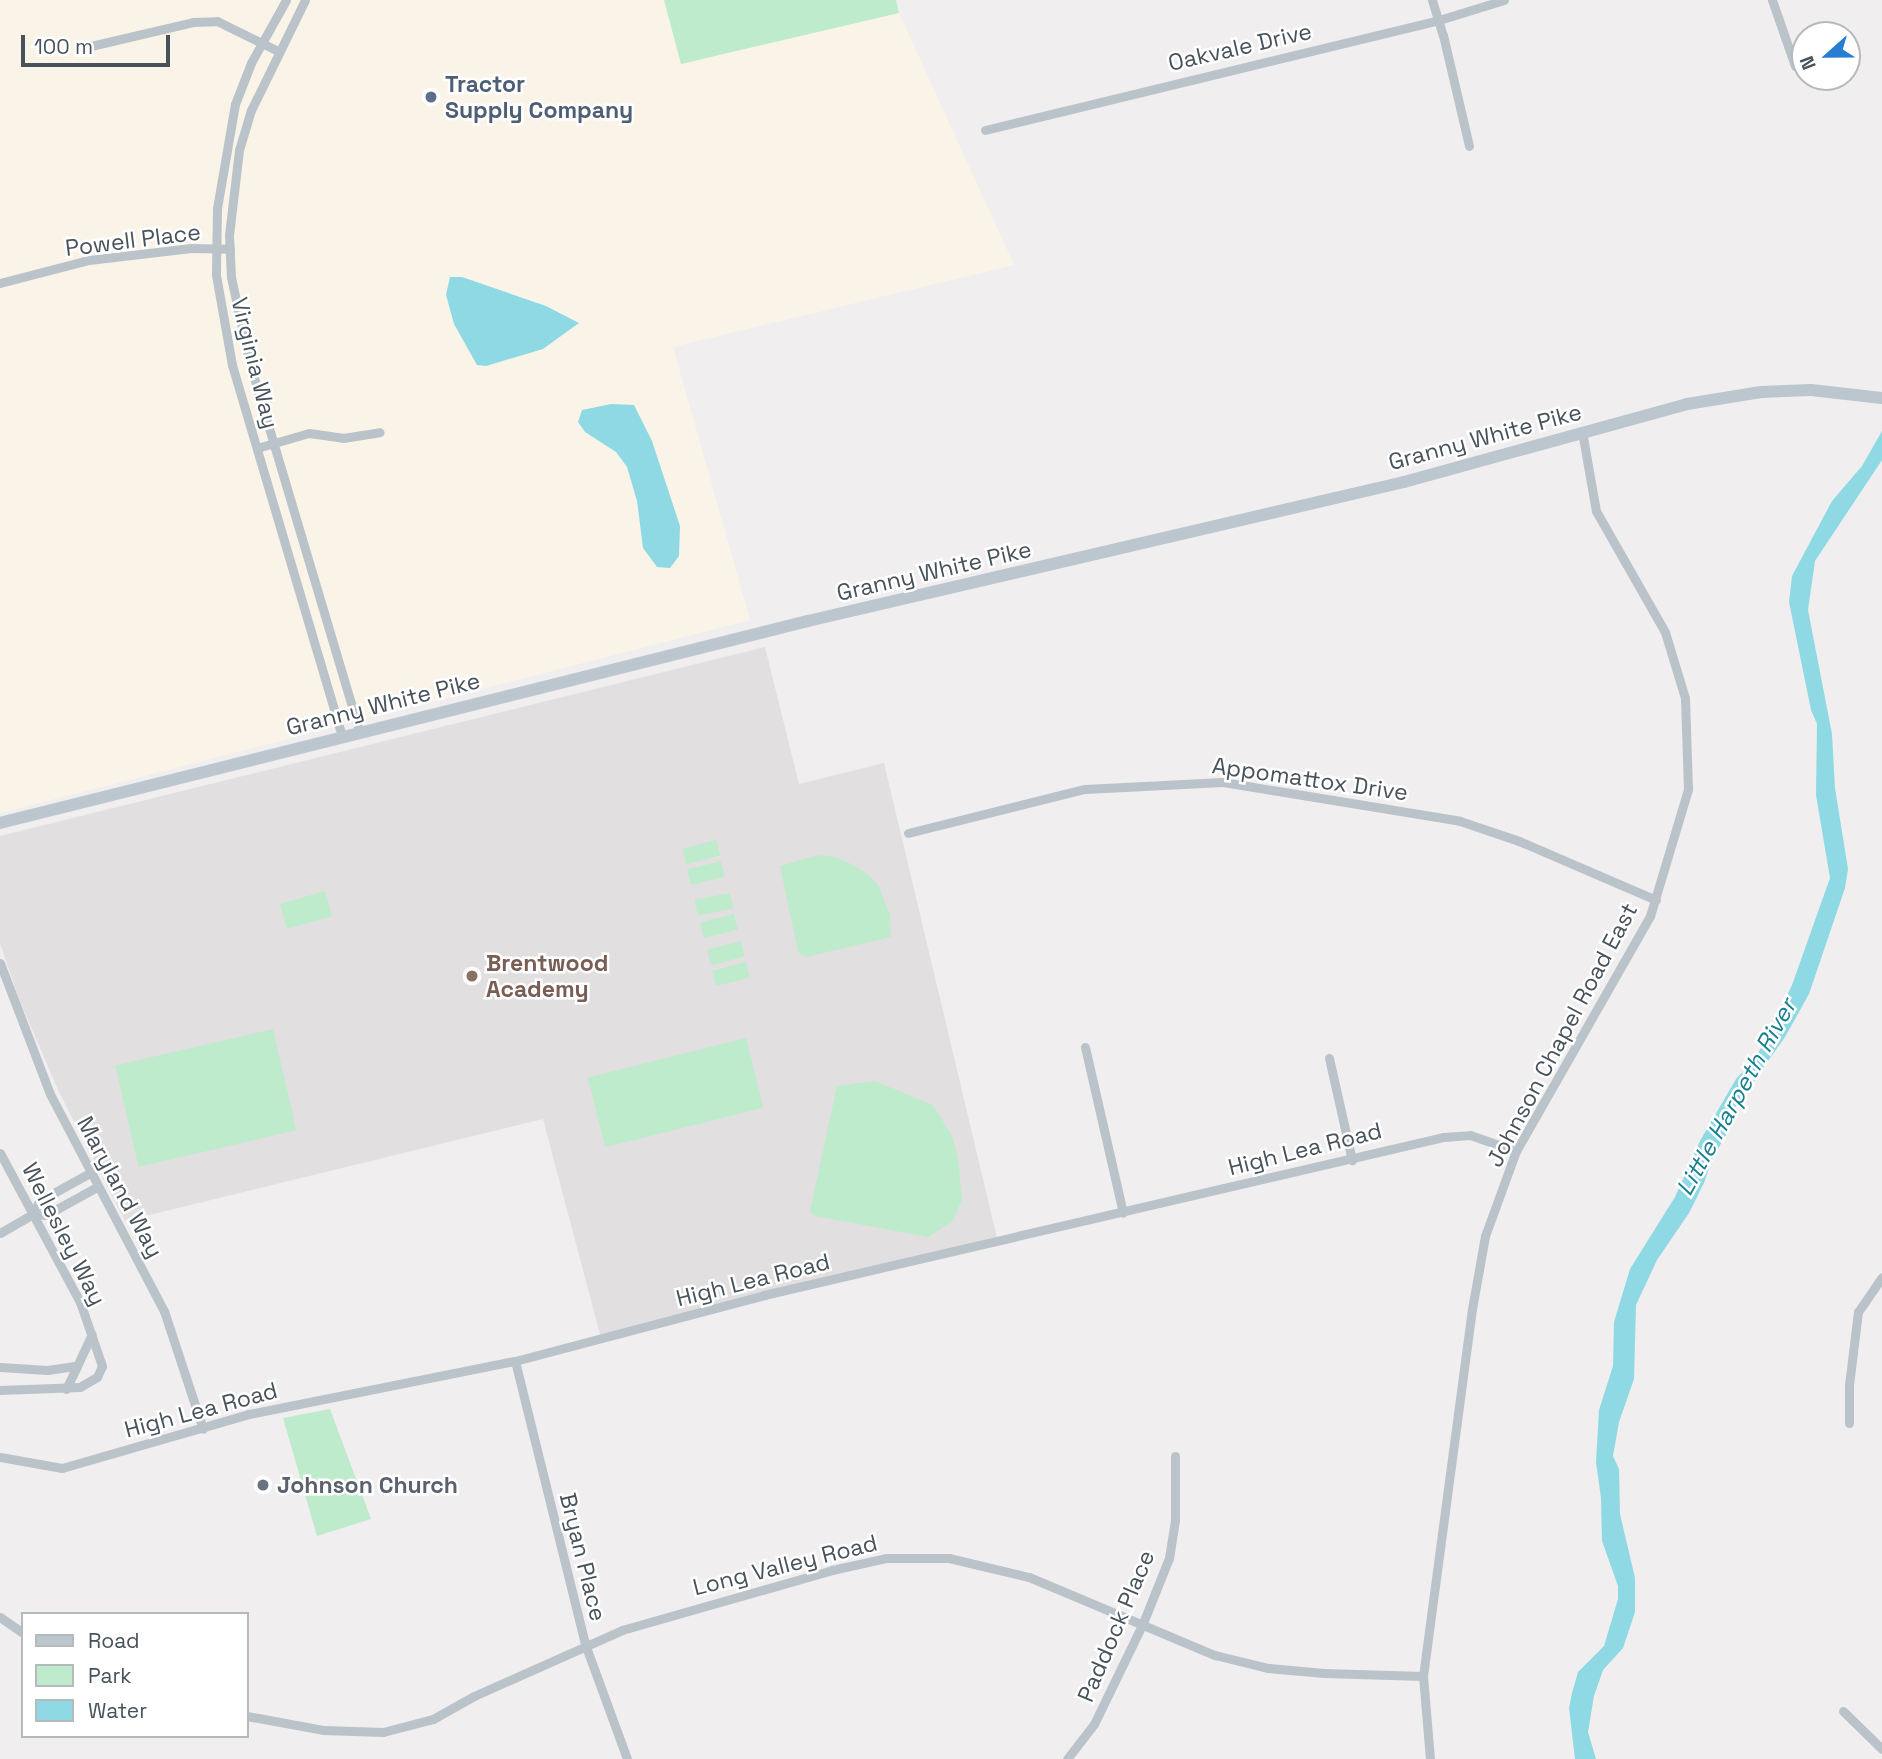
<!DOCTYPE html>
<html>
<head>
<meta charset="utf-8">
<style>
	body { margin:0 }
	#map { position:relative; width:1882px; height:1759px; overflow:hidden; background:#f0eeee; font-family:"Space Grotesk",sans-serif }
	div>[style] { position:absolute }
	.commercial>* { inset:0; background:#faf4e8 }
	.education>* { inset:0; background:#e1dfdf }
	.green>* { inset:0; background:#bfebcd; transform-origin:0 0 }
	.water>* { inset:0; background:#8fd9e5 }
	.minor>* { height:9px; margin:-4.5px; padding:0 4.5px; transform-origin:4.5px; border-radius:4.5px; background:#bac3ca }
	.secondary>* { height:12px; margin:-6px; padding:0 6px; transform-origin:6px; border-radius:6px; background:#bbc6ce }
	.dots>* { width:19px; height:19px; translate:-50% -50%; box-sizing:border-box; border:4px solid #fff; border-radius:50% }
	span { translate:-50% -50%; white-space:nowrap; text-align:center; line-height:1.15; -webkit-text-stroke:5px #fff; paint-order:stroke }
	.street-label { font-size:23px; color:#47525a }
	.service-label { font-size:23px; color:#4e5e75; font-weight:700 }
	.left { translate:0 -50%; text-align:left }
	.education-label { font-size:23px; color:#785e54; font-weight:700 }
	.worship-label { font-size:23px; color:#5b616d; font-weight:700 }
	.water-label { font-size:24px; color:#167f90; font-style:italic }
	.legend { position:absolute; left:21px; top:1612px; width:228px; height:126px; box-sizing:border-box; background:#fff; border:2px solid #b5babd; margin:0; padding:9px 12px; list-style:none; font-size:21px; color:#47525a }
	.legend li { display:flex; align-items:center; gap:14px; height:35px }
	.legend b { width:35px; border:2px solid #b5babd }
	.north { position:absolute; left:1791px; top:21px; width:70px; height:70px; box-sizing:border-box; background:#fff; border:2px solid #b5babd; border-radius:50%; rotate:249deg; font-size:19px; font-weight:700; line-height:28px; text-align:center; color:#47525a }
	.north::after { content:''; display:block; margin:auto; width:24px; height:32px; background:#267dd2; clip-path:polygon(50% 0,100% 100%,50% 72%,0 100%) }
	.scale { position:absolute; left:21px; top:35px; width:149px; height:32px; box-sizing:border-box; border:4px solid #47525a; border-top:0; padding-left:9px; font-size:21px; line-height:24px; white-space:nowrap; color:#47525a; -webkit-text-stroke:5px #fff; paint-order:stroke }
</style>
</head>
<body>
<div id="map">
	<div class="commercial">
		<i style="clip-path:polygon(0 0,664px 0,681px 64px,899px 13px,1014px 265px,673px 347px,750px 620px,0 813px)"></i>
	</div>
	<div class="education">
		<i style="clip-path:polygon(765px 647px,799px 784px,884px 763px,997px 1238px,601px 1338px,543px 1119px,125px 1221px,59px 1092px,19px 999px,0 943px,0 836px)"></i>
	</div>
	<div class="green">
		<i style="clip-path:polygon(664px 0,896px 0,899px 13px,681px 64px)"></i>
		<i style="left:716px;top:840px;width:16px;height:35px;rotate:75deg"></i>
		<i style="clip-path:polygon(818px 855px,836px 857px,851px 864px,868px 874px,878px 885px,890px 915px,891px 937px,806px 957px,798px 952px,780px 866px)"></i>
		<i style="left:721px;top:861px;width:16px;height:35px;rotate:76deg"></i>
		<i style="left:325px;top:891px;width:26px;height:47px;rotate:74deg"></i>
		<i style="left:730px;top:893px;width:16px;height:36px;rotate:79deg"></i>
		<i style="left:734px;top:914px;width:16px;height:35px;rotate:76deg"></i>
		<i style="left:741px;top:941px;width:16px;height:35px;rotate:76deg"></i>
		<i style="left:746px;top:962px;width:16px;height:35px;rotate:76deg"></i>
		<i style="left:273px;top:1029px;width:104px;height:162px;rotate:77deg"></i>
		<i style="left:746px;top:1038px;width:72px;height:163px;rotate:76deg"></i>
		<i style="clip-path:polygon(875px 1081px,933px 1105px,952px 1136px,958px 1157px,962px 1200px,952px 1222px,928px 1237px,815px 1216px,810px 1211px,837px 1086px)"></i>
		<i style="clip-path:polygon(330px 1409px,371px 1519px,317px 1536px,283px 1418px)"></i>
	</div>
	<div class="water">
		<i style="clip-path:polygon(450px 277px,462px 277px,546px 306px,579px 323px,543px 349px,486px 366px,477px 365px,454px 324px,446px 295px)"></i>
		<i style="clip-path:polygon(611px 404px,634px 405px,652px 441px,680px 526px,679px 556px,670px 568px,657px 567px,643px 548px,637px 501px,627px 467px,616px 452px,585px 432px,578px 422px,582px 410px)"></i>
		<i style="clip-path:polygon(1882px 431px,1882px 460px,1815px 561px,1808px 610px,1832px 734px,1835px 788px,1848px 869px,1845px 888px,1809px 994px,1785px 1037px,1734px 1109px,1726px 1135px,1712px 1159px,1704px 1183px,1689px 1213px,1657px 1260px,1636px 1305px,1634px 1379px,1619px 1422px,1613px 1456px,1619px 1469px,1620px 1514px,1635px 1578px,1635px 1612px,1623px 1648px,1603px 1670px,1594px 1696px,1588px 1732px,1596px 1759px,1575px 1759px,1569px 1708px,1572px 1693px,1578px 1672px,1604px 1646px,1618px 1599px,1618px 1586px,1602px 1541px,1601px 1498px,1596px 1462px,1599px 1410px,1613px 1366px,1614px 1322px,1630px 1269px,1675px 1197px,1700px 1141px,1736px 1079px,1756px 1057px,1773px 1026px,1792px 985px,1830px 878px,1816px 795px,1817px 724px,1811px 710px,1789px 602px,1792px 576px,1832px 501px,1862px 466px)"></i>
	</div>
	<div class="minor">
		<i style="left:286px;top:0;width:72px;rotate:119.1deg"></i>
		<i style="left:251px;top:63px;width:44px;rotate:111.3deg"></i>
		<i style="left:235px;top:104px;width:106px;rotate:99.8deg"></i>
		<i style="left:217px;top:208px;width:67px;rotate:90.9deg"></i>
		<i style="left:216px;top:275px;width:91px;rotate:79.9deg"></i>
		<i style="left:232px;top:365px;width:387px;rotate:73.5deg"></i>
		<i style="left:305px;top:0;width:123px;rotate:116.1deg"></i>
		<i style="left:251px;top:110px;width:42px;rotate:106.7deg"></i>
		<i style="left:239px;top:150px;width:86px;rotate:96.7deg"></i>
		<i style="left:229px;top:235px;width:42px;rotate:87.3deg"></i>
		<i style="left:231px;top:277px;width:86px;rotate:77.9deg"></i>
		<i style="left:249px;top:361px;width:386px;rotate:73.4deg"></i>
		<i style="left:1432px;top:0;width:37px;rotate:73deg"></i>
		<i style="left:1443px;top:35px;width:114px;rotate:76.8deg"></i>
		<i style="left:1772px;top:0;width:70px;rotate:70.8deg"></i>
		<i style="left:78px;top:49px;width:118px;rotate:-13.2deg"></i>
		<i style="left:193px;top:22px;width:24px;rotate:-2deg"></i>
		<i style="left:217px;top:21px;width:68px;rotate:26.2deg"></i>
		<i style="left:985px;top:130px;width:467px;rotate:-13.6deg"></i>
		<i style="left:1439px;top:20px;width:68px;rotate:-17.1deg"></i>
		<i style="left:0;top:283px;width:92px;rotate:-14.5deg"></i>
		<i style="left:89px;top:260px;width:103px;rotate:-6.7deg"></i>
		<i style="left:191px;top:248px;width:39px;rotate:1deg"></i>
		<i style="left:257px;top:448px;width:54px;rotate:-16.1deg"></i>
		<i style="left:309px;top:433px;width:34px;rotate:8deg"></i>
		<i style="left:343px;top:438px;width:37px;rotate:-9deg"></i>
		<i style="left:908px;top:833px;width:182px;rotate:-14deg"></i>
		<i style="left:1085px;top:789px;width:138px;rotate:-2.9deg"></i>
		<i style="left:1223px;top:782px;width:240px;rotate:9.3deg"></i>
		<i style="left:1460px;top:821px;width:62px;rotate:18.7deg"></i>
		<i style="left:1519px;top:841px;width:149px;rotate:23.3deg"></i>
		<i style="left:0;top:963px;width:140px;rotate:69.1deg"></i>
		<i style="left:50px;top:1094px;width:245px;rotate:62.3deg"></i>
		<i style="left:164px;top:1311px;width:124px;rotate:71.7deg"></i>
		<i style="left:1085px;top:1047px;width:170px;rotate:77.1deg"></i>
		<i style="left:1329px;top:1058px;width:105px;rotate:77.3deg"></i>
		<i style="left:0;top:1153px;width:169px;rotate:61.8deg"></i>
		<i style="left:80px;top:1302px;width:68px;rotate:71deg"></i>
		<i style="left:102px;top:1366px;width:12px;rotate:114deg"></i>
		<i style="left:97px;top:1377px;width:20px;rotate:150deg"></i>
		<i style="left:80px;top:1387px;width:80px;rotate:177.9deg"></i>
		<i style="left:33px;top:1214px;width:14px;rotate:-65deg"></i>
		<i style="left:39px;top:1201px;width:58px;rotate:-28.8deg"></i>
		<i style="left:0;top:1233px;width:38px;rotate:-30deg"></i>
		<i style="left:33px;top:1214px;width:13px;rotate:4deg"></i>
		<i style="left:46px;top:1215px;width:58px;rotate:-28.8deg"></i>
		<i style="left:515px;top:1361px;width:292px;rotate:76.1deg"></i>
		<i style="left:585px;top:1644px;width:122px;rotate:69.9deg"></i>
		<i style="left:0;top:1367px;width:47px;rotate:3.7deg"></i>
		<i style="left:47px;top:1370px;width:30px;rotate:-8deg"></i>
		<i style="left:77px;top:1366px;width:35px;rotate:-65deg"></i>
		<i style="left:66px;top:1389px;width:25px;rotate:-64deg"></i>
		<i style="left:1849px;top:1423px;width:38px;rotate:-90deg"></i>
		<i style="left:1849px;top:1385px;width:74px;rotate:-83deg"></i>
		<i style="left:1858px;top:1312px;width:42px;rotate:-55.6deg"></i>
		<i style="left:0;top:1457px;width:63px;rotate:10.1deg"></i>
		<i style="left:62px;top:1468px;width:195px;rotate:-16.1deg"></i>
		<i style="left:249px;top:1414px;width:271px;rotate:-11.3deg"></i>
		<i style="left:515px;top:1361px;width:258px;rotate:-14.8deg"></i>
		<i style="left:764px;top:1295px;width:697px;rotate:-13.1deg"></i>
		<i style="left:1443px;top:1137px;width:27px;rotate:-4deg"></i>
		<i style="left:1470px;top:1135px;width:49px;rotate:19.2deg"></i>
		<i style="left:0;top:1617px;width:28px;rotate:35deg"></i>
		<i style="left:1843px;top:1711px;width:54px;rotate:44.3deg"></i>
		<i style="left:247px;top:1716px;width:77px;rotate:10.4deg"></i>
		<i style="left:323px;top:1730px;width:60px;rotate:1.9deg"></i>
		<i style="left:383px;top:1732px;width:52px;rotate:-14.6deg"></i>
		<i style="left:433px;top:1719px;width:47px;rotate:-29.3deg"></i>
		<i style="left:474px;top:1696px;width:162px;rotate:-24deg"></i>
		<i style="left:622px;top:1630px;width:218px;rotate:-15.9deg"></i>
		<i style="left:832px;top:1570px;width:55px;rotate:-12.5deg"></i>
		<i style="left:886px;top:1558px;width:63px"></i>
		<i style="left:949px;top:1558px;width:82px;rotate:13.4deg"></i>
		<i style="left:1029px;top:1577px;width:202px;rotate:22.8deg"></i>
		<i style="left:1215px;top:1655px;width:55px;rotate:13.8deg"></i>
		<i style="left:1268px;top:1668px;width:56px;rotate:5.1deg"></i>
		<i style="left:1324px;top:1673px;width:99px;rotate:1.7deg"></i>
		<i style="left:1067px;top:1759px;width:44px;rotate:-52.4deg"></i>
		<i style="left:1094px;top:1724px;width:112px;rotate:-64.1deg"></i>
		<i style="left:1143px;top:1623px;width:70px;rotate:-68.2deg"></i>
		<i style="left:1169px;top:1558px;width:39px;rotate:-81deg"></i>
		<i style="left:1175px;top:1519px;width:63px;rotate:-90deg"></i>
		<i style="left:1430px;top:1759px;width:83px;rotate:-94.8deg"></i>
		<i style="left:1423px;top:1676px;width:370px;rotate:-82.4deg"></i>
		<i style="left:1472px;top:1309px;width:74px;rotate:-79.9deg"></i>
		<i style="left:1485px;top:1236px;width:90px;rotate:-70deg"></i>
		<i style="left:1516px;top:1151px;width:271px;rotate:-60.3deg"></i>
		<i style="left:1650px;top:916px;width:133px;rotate:-73.3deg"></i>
		<i style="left:1688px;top:789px;width:91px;rotate:-91.9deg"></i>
		<i style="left:1685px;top:698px;width:69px;rotate:-106.9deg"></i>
		<i style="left:1665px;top:632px;width:139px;rotate:-119.7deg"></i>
		<i style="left:1596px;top:511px;width:80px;rotate:-100deg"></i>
	</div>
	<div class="secondary">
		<i style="left:0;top:823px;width:833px;rotate:-14.04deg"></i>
		<i style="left:808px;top:621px;width:612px;rotate:-13.13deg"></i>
		<i style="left:1404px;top:482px;width:294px;rotate:-15.4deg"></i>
		<i style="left:1687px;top:404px;width:75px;rotate:-9.2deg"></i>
		<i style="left:1761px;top:392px;width:50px;rotate:-2.3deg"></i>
		<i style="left:1811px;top:390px;width:71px;rotate:6.4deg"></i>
	</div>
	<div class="dots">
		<i style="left:431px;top:97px;background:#5c6f8a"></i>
		<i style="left:472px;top:976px;background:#8d6e63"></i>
		<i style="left:263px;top:1485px;background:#6b7280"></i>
	</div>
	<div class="street-label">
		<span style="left:1240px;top:47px;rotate:-13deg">Oakvale Drive</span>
		<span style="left:133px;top:240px;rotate:-7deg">Powell Place</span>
		<span style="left:255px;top:363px;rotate:76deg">Virginia Way</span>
		<span style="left:1485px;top:437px;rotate:-15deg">Granny White Pike</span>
		<span style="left:934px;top:571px;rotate:-13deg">Granny White Pike</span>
		<span style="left:383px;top:704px;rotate:-14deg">Granny White Pike</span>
		<span style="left:1310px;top:779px;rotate:8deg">Appomattox Drive</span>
		<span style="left:1562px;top:1035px;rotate:-62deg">Johnson Chapel Road East</span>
		<span style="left:1305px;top:1149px;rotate:-14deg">High Lea Road</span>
		<span style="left:120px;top:1187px;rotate:62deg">Maryland Way</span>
		<span style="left:64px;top:1234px;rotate:63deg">Wellesley Way</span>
		<span style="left:753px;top:1280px;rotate:-14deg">High Lea Road</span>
		<span style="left:201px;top:1410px;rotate:-15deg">High Lea Road</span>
		<span style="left:583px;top:1557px;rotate:76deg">Bryan Place</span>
		<span style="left:785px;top:1565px;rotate:-14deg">Long Valley Road</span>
		<span style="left:1116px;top:1626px;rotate:-67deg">Paddock Place</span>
	</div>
	<div class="service-label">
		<span class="left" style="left:445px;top:97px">Tractor<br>Supply Company</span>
	</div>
	<div class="education-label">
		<span class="left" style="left:486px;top:976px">Brentwood<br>Academy</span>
	</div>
	<div class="worship-label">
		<span class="left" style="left:277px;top:1485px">Johnson Church</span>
	</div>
	<div class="water-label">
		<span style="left:1736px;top:1097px;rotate:-61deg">Little Harpeth River</span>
	</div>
	<ul class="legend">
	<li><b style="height:9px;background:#bbc6ce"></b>Road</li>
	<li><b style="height:19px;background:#bfebcd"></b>Park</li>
	<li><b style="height:19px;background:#8fd9e5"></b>Water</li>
	</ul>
	<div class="north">N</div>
	<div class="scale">100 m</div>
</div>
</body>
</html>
